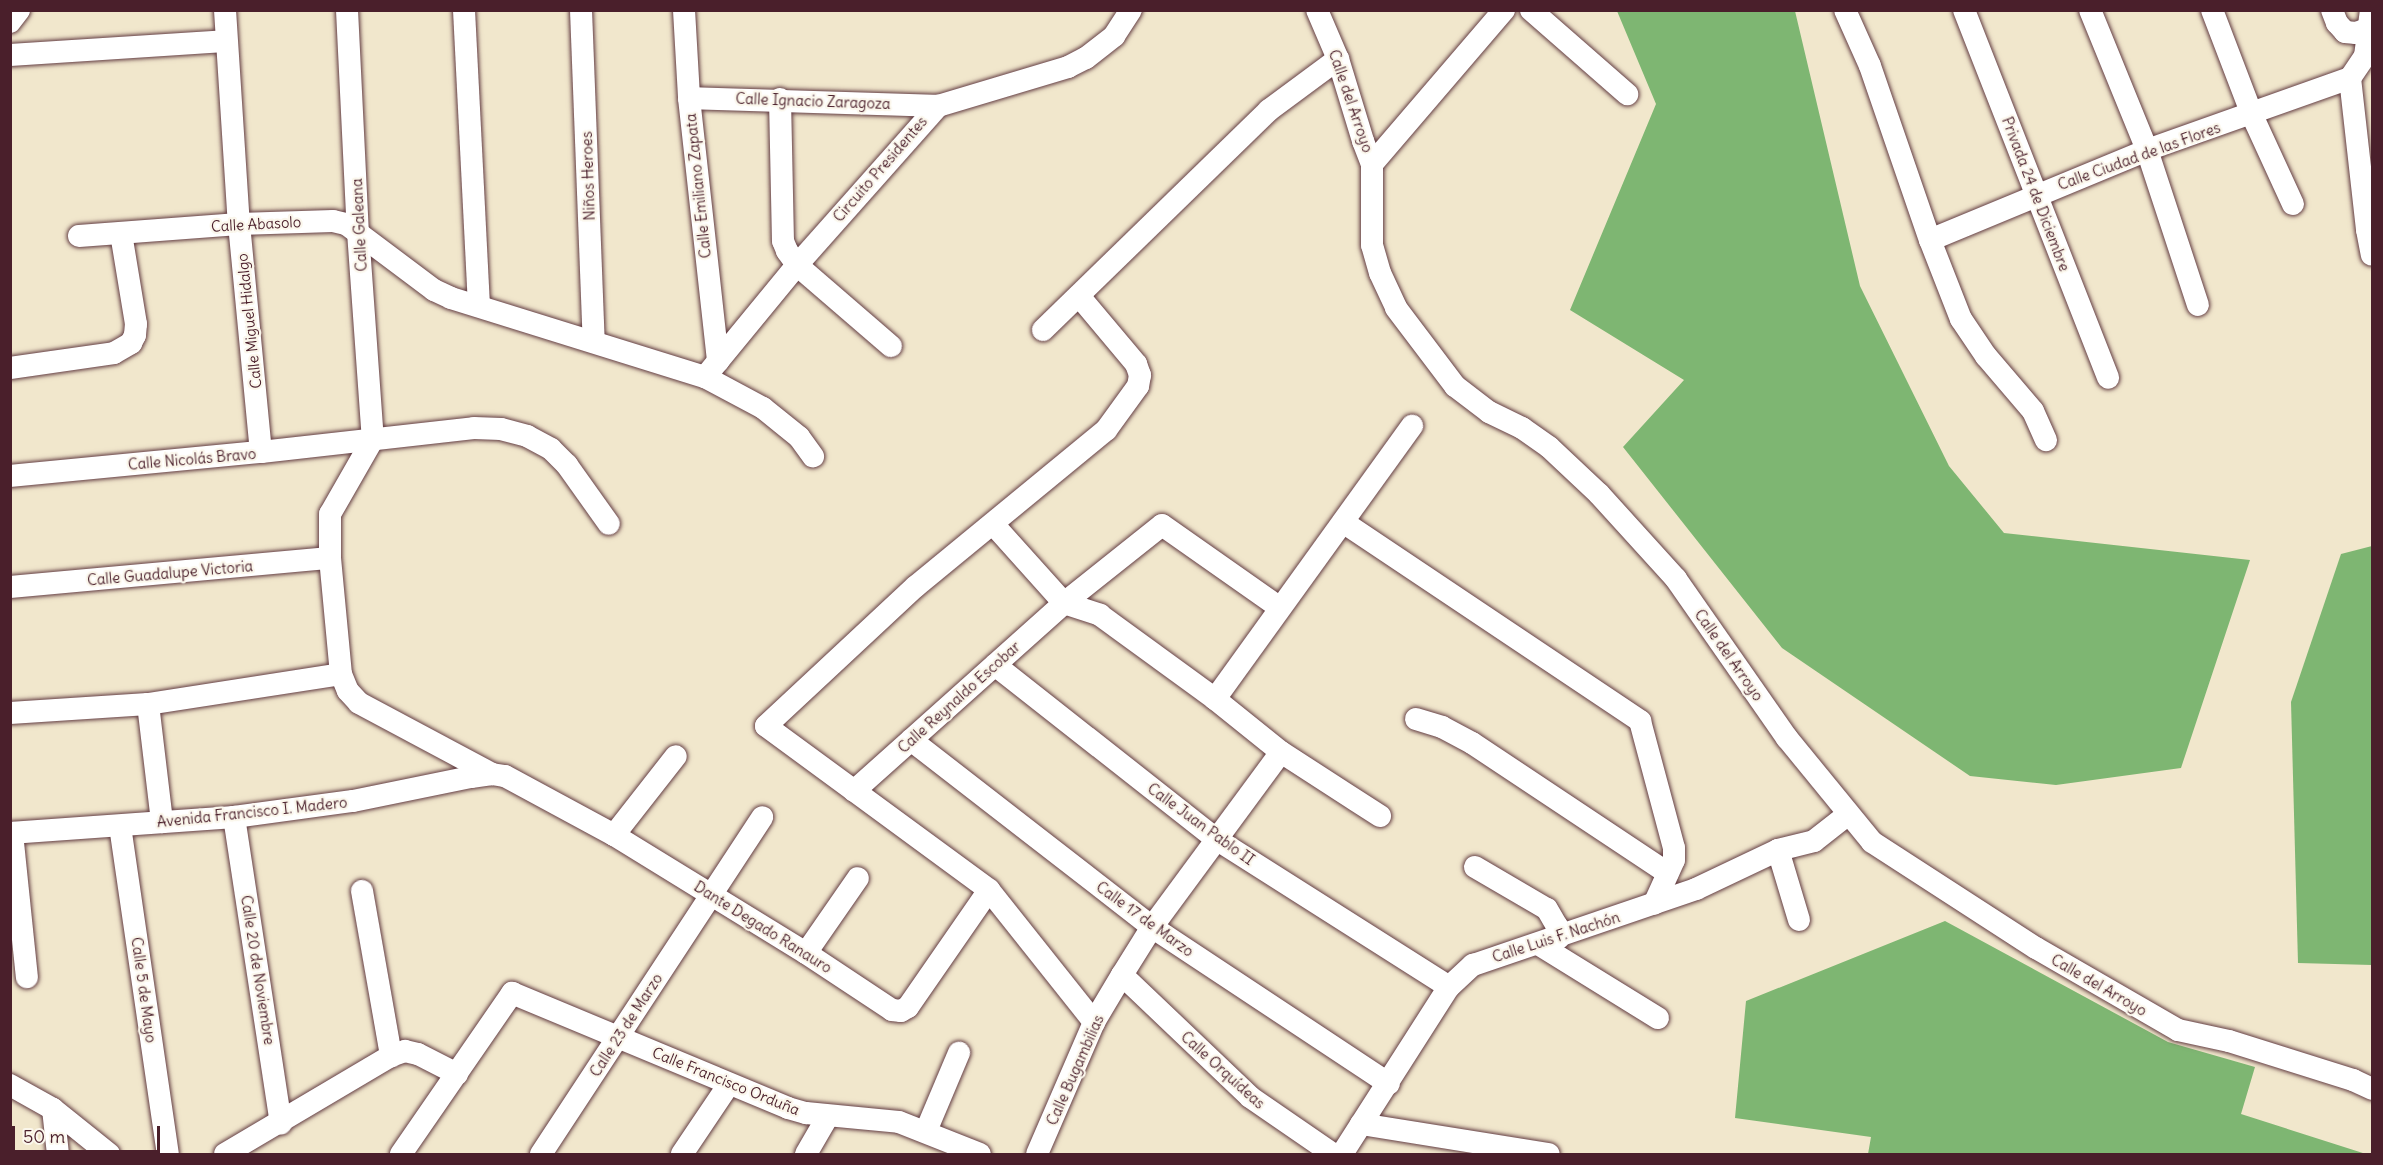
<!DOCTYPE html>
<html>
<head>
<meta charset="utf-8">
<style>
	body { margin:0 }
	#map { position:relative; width:2383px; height:1165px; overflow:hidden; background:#f1e7cc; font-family:Delius,sans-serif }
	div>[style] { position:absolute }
	.forest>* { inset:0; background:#7eb672 }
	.roads { filter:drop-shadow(0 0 2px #633d43) drop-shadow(0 0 2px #633d43) }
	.minor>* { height:22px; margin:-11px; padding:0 11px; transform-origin:11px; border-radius:11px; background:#fff }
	span { translate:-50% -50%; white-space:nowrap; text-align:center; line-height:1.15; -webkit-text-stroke:4.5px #fbf7ec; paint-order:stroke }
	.street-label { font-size:15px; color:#4a1f2b }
	.frame { position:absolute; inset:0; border:12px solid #4a1f2b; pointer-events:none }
	.scale { position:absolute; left:12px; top:1126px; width:148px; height:27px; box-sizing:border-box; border:3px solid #4a1f2b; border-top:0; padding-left:8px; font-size:18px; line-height:21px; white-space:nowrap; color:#4a1f2b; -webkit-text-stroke:4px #fbf7ec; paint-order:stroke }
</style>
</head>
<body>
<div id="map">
	<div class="forest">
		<i style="clip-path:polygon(1617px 11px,1795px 11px,1860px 286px,1949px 466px,2004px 533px,2250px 560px,2181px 768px,2056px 785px,1970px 776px,1782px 648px,1623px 447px,1684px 380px,1570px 310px,1656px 104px)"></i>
		<i style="clip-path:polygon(2372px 546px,2372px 965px,2298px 963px,2291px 702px,2341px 554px)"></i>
		<i style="clip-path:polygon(1945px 921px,2168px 1042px,2255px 1067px,2241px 1114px,2366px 1154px,1868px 1154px,1871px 1137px,1735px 1118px,1746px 1001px)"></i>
	</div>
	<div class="roads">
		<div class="minor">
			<i style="left:225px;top:10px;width:214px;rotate:86.3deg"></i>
			<i style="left:239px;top:224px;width:229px;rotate:84.5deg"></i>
			<i style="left:347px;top:10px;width:222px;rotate:87.2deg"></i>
			<i style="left:358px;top:232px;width:208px;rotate:85.9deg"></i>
			<i style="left:464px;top:10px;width:296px;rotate:87.1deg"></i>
			<i style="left:581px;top:10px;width:331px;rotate:87.8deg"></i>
			<i style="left:684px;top:10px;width:88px;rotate:86.7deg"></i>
			<i style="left:689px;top:98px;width:265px;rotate:83.7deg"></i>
			<i style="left:1317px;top:10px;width:53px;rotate:66.8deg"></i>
			<i style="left:1338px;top:59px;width:86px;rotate:73deg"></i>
			<i style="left:1363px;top:141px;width:25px;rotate:69deg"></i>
			<i style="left:1372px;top:164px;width:81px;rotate:90deg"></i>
			<i style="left:1372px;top:245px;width:29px;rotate:74deg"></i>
			<i style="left:1380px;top:273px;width:38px;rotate:65deg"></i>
			<i style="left:1396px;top:308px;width:98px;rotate:52.9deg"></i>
			<i style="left:1455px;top:386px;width:43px;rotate:37.4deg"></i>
			<i style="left:1489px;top:412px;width:37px;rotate:26deg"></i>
			<i style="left:1522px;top:428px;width:33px;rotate:35deg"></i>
			<i style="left:1549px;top:447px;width:69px;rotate:43.2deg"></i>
			<i style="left:1599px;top:494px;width:115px;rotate:47.8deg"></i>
			<i style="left:1676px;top:579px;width:194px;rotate:55.1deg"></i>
			<i style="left:1787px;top:738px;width:134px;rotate:50.7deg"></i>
			<i style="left:1872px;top:842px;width:195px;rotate:32.9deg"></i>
			<i style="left:2036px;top:948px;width:164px;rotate:30deg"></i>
			<i style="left:2178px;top:1030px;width:52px;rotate:12.2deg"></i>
			<i style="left:2229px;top:1041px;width:130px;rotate:17.5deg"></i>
			<i style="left:2353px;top:1080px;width:21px;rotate:25deg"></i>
			<i style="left:1531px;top:10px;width:128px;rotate:41.2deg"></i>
			<i style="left:1845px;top:10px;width:61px;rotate:65.9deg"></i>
			<i style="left:1870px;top:66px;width:184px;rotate:71deg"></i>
			<i style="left:1930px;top:240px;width:85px;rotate:68.6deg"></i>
			<i style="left:1961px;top:319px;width:45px;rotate:56deg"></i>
			<i style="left:1986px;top:356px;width:72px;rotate:49.5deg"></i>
			<i style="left:2033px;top:411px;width:32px;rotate:66deg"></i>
			<i style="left:1964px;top:10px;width:395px;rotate:68.6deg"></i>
			<i style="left:2090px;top:10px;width:151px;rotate:67.8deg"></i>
			<i style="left:2147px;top:150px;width:163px;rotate:71.8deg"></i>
			<i style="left:2212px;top:10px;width:112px;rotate:69.1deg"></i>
			<i style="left:2252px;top:115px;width:98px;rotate:65.3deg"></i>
			<i style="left:2332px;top:10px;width:14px;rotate:69deg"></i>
			<i style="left:2337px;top:23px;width:12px;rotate:48deg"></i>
			<i style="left:2345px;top:32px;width:11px;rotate:5deg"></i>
			<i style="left:2356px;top:33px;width:15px;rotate:-20deg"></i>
			<i style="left:2371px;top:10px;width:46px;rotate:97.4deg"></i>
			<i style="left:2365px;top:56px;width:27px;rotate:124deg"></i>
			<i style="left:2350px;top:78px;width:153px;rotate:83.6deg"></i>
			<i style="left:2367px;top:230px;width:25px;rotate:79deg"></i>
			<i style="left:10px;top:22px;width:15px;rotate:-53deg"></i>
			<i style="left:10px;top:55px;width:215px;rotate:-3.7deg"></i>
			<i style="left:689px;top:98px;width:249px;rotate:1.8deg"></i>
			<i style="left:780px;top:99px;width:142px;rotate:88.8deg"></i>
			<i style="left:783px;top:241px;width:11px;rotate:68deg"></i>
			<i style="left:787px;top:251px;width:17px;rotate:54deg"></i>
			<i style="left:797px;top:265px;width:124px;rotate:40.8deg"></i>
			<i style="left:1372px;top:164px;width:203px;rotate:-49.4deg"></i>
			<i style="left:79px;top:236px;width:160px;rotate:-4.3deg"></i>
			<i style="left:239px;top:224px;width:94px;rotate:-1.8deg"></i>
			<i style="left:333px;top:221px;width:13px;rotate:13deg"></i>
			<i style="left:346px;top:224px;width:110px;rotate:36.9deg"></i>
			<i style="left:434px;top:290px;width:19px;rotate:25deg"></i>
			<i style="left:451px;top:298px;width:266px;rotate:17.3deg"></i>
			<i style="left:705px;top:377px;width:66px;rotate:28.1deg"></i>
			<i style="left:763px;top:408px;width:46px;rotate:38.9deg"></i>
			<i style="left:799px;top:437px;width:24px;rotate:54deg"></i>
			<i style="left:1930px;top:240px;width:235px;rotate:-22.5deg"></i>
			<i style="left:2147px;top:150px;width:215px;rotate:-19.5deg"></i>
			<i style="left:1079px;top:296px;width:89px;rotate:50deg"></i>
			<i style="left:1136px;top:364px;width:12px;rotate:70deg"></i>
			<i style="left:1140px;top:375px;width:11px;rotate:100deg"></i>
			<i style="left:1138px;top:386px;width:54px;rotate:126deg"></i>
			<i style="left:1106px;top:430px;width:246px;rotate:140.6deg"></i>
			<i style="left:916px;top:586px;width:205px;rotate:137deg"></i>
			<i style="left:766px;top:726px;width:277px;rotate:36.3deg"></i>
			<i style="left:989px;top:890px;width:169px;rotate:51.5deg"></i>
			<i style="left:1043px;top:330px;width:315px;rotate:-44.2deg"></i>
			<i style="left:1269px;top:110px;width:86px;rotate:-36.5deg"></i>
			<i style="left:10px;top:368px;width:105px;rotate:-8.2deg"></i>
			<i style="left:114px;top:353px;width:20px;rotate:-30deg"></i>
			<i style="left:131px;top:343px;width:9px;rotate:-63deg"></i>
			<i style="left:135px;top:335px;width:11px;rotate:-85deg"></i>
			<i style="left:136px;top:324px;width:92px;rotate:-99.4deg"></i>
			<i style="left:705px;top:377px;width:145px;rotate:-50.6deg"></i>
			<i style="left:797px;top:265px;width:213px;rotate:-48.4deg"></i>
			<i style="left:938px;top:106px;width:136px;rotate:-16.7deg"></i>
			<i style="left:1068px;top:67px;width:20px;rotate:-27deg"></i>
			<i style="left:1086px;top:58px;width:36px;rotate:-38deg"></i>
			<i style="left:1114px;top:36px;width:31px;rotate:-57deg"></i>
			<i style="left:373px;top:439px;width:86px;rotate:119.8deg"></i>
			<i style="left:330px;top:514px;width:44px;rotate:90deg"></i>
			<i style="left:330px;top:558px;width:117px;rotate:84.6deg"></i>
			<i style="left:341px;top:674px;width:18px;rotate:68deg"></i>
			<i style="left:348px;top:691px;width:16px;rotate:47deg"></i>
			<i style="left:359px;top:703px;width:151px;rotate:28.1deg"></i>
			<i style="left:10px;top:476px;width:252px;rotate:-5.5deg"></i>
			<i style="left:261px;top:452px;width:214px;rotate:-6.4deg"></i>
			<i style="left:474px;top:428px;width:27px;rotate:2deg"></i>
			<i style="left:501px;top:429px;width:27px;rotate:15deg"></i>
			<i style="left:527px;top:436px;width:27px;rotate:28deg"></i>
			<i style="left:551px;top:449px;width:23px;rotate:45deg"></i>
			<i style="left:567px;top:465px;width:72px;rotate:54.6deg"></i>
			<i style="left:1343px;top:522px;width:358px;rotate:33.8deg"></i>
			<i style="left:1640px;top:721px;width:131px;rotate:75deg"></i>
			<i style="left:1674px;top:848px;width:12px;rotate:90deg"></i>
			<i style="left:1674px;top:860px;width:48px;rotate:114.4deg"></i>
			<i style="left:993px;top:524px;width:106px;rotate:48.1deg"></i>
			<i style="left:1064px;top:603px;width:38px;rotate:18deg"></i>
			<i style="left:1100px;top:615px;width:142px;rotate:36.1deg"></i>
			<i style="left:1215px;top:699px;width:85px;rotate:38.8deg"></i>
			<i style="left:1281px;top:752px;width:118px;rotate:32.9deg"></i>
			<i style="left:10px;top:587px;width:321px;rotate:-5.2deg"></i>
			<i style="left:995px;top:665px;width:281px;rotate:38.2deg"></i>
			<i style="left:1216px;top:839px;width:276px;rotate:32.4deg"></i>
			<i style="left:1215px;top:699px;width:337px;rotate:-54.2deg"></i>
			<i style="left:148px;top:704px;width:119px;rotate:83.2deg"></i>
			<i style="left:10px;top:713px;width:138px;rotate:-3.7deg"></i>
			<i style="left:148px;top:704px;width:195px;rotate:-8.8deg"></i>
			<i style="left:1416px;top:719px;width:27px;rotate:17deg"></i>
			<i style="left:1442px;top:727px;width:34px;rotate:28deg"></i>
			<i style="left:1472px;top:743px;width:235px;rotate:33.6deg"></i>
			<i style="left:911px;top:740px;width:305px;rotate:37.8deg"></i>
			<i style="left:1152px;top:927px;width:284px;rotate:33.5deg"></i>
			<i style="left:854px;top:791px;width:282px;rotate:-41.8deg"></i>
			<i style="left:1064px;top:603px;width:125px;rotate:-38.5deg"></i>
			<i style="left:1162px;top:525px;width:144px;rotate:35.1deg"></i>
			<i style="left:234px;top:817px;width:310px;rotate:81.3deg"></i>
			<i style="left:120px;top:826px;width:331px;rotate:81.7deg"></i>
			<i style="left:10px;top:833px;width:225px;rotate:-4.1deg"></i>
			<i style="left:234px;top:817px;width:120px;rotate:-7.7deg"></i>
			<i style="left:353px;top:801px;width:120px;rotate:-11.5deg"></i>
			<i style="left:471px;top:777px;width:21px;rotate:-8deg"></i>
			<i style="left:492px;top:774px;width:13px;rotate:9deg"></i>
			<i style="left:505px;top:776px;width:124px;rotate:28.4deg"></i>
			<i style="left:614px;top:835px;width:225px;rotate:31.6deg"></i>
			<i style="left:806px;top:953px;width:103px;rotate:33.5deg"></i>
			<i style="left:892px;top:1010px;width:9px;rotate:6deg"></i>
			<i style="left:901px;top:1011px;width:8px;rotate:-30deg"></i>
			<i style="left:908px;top:1007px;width:142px;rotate:-55.3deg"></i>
			<i style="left:12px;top:833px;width:145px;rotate:84.1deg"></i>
			<i style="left:614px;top:835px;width:100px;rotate:-51.9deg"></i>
			<i style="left:1778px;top:850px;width:73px;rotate:73.3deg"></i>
			<i style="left:1475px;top:867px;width:83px;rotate:30.3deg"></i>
			<i style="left:1547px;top:909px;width:20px;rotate:60deg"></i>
			<i style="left:1557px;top:926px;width:12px;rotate:81deg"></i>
			<i style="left:362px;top:891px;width:168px;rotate:80deg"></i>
			<i style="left:1538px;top:944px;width:141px;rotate:31.7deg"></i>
			<i style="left:806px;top:953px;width:91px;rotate:-55.3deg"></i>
			<i style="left:1122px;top:975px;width:177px;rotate:43.6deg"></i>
			<i style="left:1250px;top:1097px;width:101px;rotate:34.5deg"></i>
			<i style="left:10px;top:1085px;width:49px;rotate:29.2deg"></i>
			<i style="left:53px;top:1109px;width:72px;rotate:38.8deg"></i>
			<i style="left:53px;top:1109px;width:45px;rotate:83.7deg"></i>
			<i style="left:1361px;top:1124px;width:190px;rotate:9.1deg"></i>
			<i style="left:926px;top:1131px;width:85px;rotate:-67.1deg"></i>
			<i style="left:225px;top:1154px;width:193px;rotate:-30.6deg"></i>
			<i style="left:391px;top:1056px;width:15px;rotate:-20deg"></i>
			<i style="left:405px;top:1051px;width:13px;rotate:13deg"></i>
			<i style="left:418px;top:1054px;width:44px;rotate:27.1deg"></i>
			<i style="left:401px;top:1154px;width:196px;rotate:-55.4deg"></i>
			<i style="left:512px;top:993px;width:299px;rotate:22.6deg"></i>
			<i style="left:788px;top:1108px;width:19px;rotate:16deg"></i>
			<i style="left:806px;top:1113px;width:93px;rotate:5.5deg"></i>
			<i style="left:899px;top:1122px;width:87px;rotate:21.6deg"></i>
			<i style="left:541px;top:1154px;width:403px;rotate:-56.7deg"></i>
			<i style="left:682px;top:1154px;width:84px;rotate:-56.1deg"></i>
			<i style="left:806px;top:1154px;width:44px;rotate:-59.9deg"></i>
			<i style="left:1037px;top:1154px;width:144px;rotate:-66.6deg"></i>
			<i style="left:1094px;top:1022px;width:55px;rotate:-59.2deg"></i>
			<i style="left:1122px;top:975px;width:57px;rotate:-58deg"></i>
			<i style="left:1152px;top:927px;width:217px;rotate:-53.6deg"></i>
			<i style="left:1342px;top:1154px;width:198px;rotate:-57.4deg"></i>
			<i style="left:1449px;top:987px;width:33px;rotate:-43deg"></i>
			<i style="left:1473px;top:965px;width:236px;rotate:-18.8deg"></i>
			<i style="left:1696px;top:889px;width:91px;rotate:-25.4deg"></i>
			<i style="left:1778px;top:850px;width:37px;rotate:-14deg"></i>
			<i style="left:1814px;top:841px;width:42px;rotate:-38.2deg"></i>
		</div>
	</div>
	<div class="street-label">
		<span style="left:813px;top:101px;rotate:2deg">Calle Ignacio Zaragoza</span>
		<span style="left:1351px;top:101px;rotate:71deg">Calle del Arroyo</span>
		<span style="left:2139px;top:156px;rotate:-20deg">Calle Ciudad de las Flores</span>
		<span style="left:880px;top:169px;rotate:-49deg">Circuito Presidentes</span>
		<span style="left:588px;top:176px;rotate:-92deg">Niños Heroes</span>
		<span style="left:698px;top:186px;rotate:-96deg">Calle Emiliano Zapata</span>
		<span style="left:2036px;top:194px;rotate:69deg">Privada 24 de Diciembre</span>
		<span style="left:256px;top:224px;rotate:-3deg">Calle Abasolo</span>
		<span style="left:359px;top:225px;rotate:-93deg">Calle Galeana</span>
		<span style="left:249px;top:321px;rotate:-96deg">Calle Miguel Hidalgo</span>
		<span style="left:192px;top:459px;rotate:-5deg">Calle Nicolás Bravo</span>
		<span style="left:170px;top:573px;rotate:-5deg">Calle Guadalupe Victoria</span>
		<span style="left:1729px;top:655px;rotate:55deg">Calle del Arroyo</span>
		<span style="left:959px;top:697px;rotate:-42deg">Calle Reynaldo Escobar</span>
		<span style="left:252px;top:812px;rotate:-6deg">Avenida Francisco I. Madero</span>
		<span style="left:1201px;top:824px;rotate:36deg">Calle Juan Pablo II</span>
		<span style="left:1145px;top:919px;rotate:36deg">Calle 17 de Marzo</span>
		<span style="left:763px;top:927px;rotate:32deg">Dante Degado Ranauro</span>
		<span style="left:1556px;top:937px;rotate:-18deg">Calle Luis F. Nachón</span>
		<span style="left:258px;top:970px;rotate:81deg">Calle 20 de Noviembre</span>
		<span style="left:2099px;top:985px;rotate:30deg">Calle del Arroyo</span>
		<span style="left:144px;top:990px;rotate:82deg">Calle 5 de Mayo</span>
		<span style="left:626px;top:1025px;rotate:-57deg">Calle 23 de Marzo</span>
		<span style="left:1075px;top:1070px;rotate:-66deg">Calle Bugambilias</span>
		<span style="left:1223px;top:1070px;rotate:42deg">Calle Orquídeas</span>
		<span style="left:726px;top:1081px;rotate:22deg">Calle Francisco Orduña</span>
	</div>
	<div class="frame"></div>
	<div class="scale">50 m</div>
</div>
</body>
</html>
